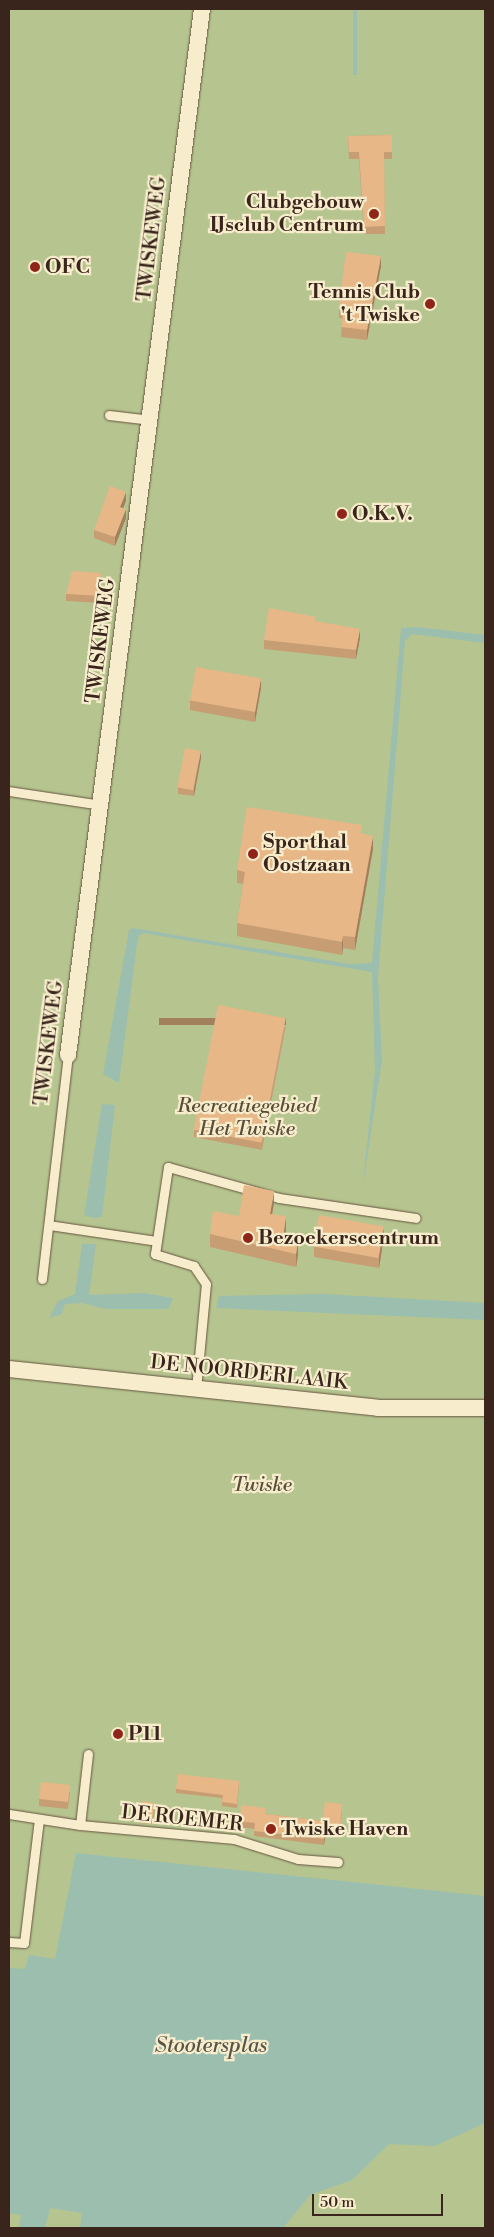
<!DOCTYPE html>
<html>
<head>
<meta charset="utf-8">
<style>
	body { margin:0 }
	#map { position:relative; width:494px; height:2237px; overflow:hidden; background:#f3e3b1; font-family:"Libre Bodoni",serif }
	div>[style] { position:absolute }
	.green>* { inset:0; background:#b6c58f; transform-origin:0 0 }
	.water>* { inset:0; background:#9bbeaf; transform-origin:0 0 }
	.roads { filter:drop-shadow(0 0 1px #685442) drop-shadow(0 0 1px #685442) }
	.lane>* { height:9px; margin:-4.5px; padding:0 4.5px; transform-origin:4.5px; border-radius:4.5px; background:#f7edcc }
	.street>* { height:16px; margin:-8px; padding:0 8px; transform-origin:8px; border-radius:8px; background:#f7edcc }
	.wall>* { inset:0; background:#c79d74 }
	.shaded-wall>* { inset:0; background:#a2805e; transform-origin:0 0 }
	.building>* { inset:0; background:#e7b787; transform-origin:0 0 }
	.dots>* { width:14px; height:14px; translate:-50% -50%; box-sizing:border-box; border:2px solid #f7edcc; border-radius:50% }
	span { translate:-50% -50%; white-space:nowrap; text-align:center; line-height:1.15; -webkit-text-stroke:4.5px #f7edcc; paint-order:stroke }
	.poi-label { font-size:20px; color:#3a251d; font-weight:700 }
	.right { translate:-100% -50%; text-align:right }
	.left { translate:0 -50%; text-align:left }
	.street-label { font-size:20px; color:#3a251d }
	.park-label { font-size:20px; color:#594d3a; font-style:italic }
	.water-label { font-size:21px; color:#575349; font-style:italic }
	.frame { position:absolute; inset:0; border:10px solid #3a251d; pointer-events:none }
	.scale { position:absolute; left:312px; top:2194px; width:131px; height:22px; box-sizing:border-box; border:2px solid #3a251d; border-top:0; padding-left:6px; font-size:15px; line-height:18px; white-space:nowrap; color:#3a251d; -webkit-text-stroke:4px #f7edcc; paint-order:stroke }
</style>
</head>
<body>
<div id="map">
	<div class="green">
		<i style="left:9px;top:9px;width:476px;height:2219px"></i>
	</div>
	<div class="water">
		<i style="left:353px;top:9px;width:4px;height:66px"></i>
		<i style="clip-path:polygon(417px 627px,485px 635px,485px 643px,412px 634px,405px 641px,378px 977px,382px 1060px,362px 1191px,375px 1070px,372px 972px,143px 933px,138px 937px,119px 1083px,103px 1074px,129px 930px,133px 928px,350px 964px,372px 963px,401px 628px)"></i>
		<i style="clip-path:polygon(102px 1104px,115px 1105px,102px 1217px,93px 1218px,84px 1215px)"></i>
		<i style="clip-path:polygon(82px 1244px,96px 1244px,89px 1295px,144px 1293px,173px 1298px,168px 1309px,106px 1309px,82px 1303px,65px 1304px,62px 1314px,49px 1318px,58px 1301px,75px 1294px)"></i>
		<i style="clip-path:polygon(324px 1294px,485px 1303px,485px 1320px,216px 1308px,219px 1296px)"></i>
		<i style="clip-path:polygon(76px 1853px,485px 1896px,485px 2123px,435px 2146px,389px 2144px,352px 2180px,310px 2195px,283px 2228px,80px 2228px,82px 2213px,50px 2208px,45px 2228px,19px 2228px,21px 2215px,9px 2213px,10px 1968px,25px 1969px,29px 1955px,55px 1959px)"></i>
	</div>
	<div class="roads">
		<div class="lane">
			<i style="left:109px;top:415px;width:42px;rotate:6.8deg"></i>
			<i style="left:9px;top:791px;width:94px;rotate:8.6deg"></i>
			<i style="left:49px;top:1225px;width:109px;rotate:8.4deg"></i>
			<i style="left:42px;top:1279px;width:226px;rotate:-83.4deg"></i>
			<i style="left:196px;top:1389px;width:105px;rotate:-84.6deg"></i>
			<i style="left:206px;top:1284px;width:22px;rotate:-124deg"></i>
			<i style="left:194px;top:1266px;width:41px;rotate:-162.9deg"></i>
			<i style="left:155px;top:1254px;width:88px;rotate:-81.5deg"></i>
			<i style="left:168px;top:1167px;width:115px;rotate:15.6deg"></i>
			<i style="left:279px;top:1198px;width:138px;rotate:8.3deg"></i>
			<i style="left:88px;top:1754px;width:71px;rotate:96.4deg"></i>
			<i style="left:80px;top:1825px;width:155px;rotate:5.2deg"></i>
			<i style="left:234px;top:1839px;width:67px;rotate:17.4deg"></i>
			<i style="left:298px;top:1859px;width:40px;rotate:4.3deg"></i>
			<i style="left:9px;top:1814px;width:72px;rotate:8.8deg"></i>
			<i style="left:9px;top:1942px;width:15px;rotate:4deg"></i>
			<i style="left:24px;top:1943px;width:125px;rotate:-83.1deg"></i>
		</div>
		<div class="street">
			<i style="left:68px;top:1055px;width:1055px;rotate:-82.7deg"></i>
			<i style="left:9px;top:1369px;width:371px;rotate:6deg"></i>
			<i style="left:378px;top:1408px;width:107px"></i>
		</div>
	</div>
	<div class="wall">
		<i style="clip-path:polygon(392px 135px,392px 159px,384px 159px,385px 234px,364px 234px,359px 159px,349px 159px,348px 136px)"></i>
		<i style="clip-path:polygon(381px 266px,367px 340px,341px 337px,342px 318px,339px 318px,339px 307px)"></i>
		<i style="clip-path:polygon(126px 501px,123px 508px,126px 518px,115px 546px,94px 538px,94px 530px)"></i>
		<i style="clip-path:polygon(101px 573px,100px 603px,66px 601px,66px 594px)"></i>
		<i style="clip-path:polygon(360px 638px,356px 659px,264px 649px,264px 640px)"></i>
		<i style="clip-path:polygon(261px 688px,255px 722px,190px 710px,190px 700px)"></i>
		<i style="clip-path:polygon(201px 758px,194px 796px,178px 794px,178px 787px)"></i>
		<i style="clip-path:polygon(362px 834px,373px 849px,355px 950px,343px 948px,342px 955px,237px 936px,237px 923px,243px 884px,237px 883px,237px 870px)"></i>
		<i style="clip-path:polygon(286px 1025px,262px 1150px,194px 1137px,194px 1130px)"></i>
		<i style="clip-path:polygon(274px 1203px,272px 1214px,286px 1229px,285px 1239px,298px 1254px,296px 1267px,210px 1247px,210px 1234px,239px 1216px)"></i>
		<i style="clip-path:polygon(384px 1236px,379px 1268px,314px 1257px,314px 1247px)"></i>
		<i style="clip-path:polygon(239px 1785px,237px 1808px,222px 1806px,222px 1798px,176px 1793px,176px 1789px)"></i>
		<i style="clip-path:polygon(70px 1792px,68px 1809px,39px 1806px,39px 1799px)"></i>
		<i style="clip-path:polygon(155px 1806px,153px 1824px,139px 1823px,139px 1819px)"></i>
		<i style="clip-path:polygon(342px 1809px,340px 1834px,326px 1833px,324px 1845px,254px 1836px,254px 1829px,240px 1827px,240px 1821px,265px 1814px,323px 1821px)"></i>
	</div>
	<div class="shaded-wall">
		<i style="clip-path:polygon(381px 256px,381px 266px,367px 340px,367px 330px)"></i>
		<i style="clip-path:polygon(126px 492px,126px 501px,120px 516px,120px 507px)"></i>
		<i style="clip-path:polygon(126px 509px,126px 518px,115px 546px,115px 537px)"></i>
		<i style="clip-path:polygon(360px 629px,360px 638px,356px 659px,356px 650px)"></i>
		<i style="clip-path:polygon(261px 678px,261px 688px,255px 722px,255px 711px)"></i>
		<i style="clip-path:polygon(201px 751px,201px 758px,194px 796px,194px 789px)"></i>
		<i style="clip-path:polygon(373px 836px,373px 849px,355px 950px,355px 937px)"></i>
		<i style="clip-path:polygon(343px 936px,343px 948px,342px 955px,342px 942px)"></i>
		<i style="left:286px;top:1018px;width:7px;height:127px;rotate:90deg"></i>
		<i style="clip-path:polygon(274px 1191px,274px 1203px,270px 1226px,270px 1214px)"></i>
		<i style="clip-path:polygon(286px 1216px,286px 1229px,283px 1251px,283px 1238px)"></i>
		<i style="clip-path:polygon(384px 1226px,384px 1236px,379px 1268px,379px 1257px)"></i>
		<i style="clip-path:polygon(298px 1241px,298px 1254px,296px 1267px,296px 1254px)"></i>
		<i style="clip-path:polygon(326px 1828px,326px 1833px,324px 1845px,324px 1839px)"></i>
	</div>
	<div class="building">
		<i style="clip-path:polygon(392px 135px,392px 152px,384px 152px,385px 226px,364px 227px,359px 152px,349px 152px,348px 136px)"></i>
		<i style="clip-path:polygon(346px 252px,381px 256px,367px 330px,341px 327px,344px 308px,339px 307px)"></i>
		<i style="clip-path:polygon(110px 486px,126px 492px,120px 507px,126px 509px,115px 537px,94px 530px)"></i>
		<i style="clip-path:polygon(72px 571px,101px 573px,100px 596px,66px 594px)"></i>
		<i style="clip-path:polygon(269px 608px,316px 617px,315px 621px,360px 629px,356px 650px,264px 640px)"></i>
		<i style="left:196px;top:667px;width:66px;height:34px;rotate:10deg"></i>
		<i style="left:185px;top:748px;width:16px;height:40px;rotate:11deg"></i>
		<i style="clip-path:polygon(247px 807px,362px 825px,360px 833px,373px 836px,355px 937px,343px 936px,342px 942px,237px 923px,245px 872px,237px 870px)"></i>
		<i style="left:218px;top:1005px;width:69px;height:127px;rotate:11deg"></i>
		<i style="clip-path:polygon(244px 1185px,274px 1191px,270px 1214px,286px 1216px,283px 1238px,298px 1241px,296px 1254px,210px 1234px,213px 1211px,239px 1216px)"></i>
		<i style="left:319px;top:1215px;width:66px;height:32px;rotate:10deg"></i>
		<i style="clip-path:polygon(178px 1774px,239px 1781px,237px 1804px,222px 1802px,223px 1795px,176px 1789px)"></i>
		<i style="left:41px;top:1782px;width:29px;height:17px;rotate:6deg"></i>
		<i style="left:142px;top:1801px;width:13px;height:18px;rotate:9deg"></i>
		<i style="clip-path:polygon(325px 1802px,342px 1804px,340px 1829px,326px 1828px,324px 1839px,254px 1831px,255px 1823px,240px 1821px,241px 1805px,265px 1808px,265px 1814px,323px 1821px)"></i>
	</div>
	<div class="dots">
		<i style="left:374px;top:214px;background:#8f2418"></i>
		<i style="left:35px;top:267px;background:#8f2418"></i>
		<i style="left:430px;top:304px;background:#8f2418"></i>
		<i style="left:342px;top:514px;background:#8f2418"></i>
		<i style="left:253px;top:854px;background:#8f2418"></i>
		<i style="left:248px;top:1238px;background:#8f2418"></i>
		<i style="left:118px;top:1734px;background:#8f2418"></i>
		<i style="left:271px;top:1829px;background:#8f2418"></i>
	</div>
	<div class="poi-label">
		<span class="right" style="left:364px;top:214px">Clubgebouw<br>IJsclub Centrum</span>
		<span class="left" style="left:45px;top:267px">OFC</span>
		<span class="right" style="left:420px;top:304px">Tennis Club<br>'t Twiske</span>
		<span class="left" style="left:352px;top:514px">O.K.V.</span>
		<span class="left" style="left:263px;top:854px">Sporthal<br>Oostzaan</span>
		<span class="left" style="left:258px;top:1238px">Bezoekerscentrum</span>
		<span class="left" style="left:128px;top:1734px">P11</span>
		<span class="left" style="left:281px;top:1829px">Twiske Haven</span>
	</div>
	<div class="street-label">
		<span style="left:152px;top:239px;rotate:-83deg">TWISKEWEG</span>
		<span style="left:101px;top:641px;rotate:-83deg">TWISKEWEG</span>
		<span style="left:49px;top:1043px;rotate:-83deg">TWISKEWEG</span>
		<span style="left:249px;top:1373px;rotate:6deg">DE NOORDERLAAIK</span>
		<span style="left:182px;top:1819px;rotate:6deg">DE ROEMER</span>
	</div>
	<div class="park-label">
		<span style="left:247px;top:1118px">Recreatiegebied<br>Het Twiske</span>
		<span style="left:262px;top:1485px">Twiske</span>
	</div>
	<div class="water-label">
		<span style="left:211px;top:2046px">Stootersplas</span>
	</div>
	<div class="frame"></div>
	<div class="scale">50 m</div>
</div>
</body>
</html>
